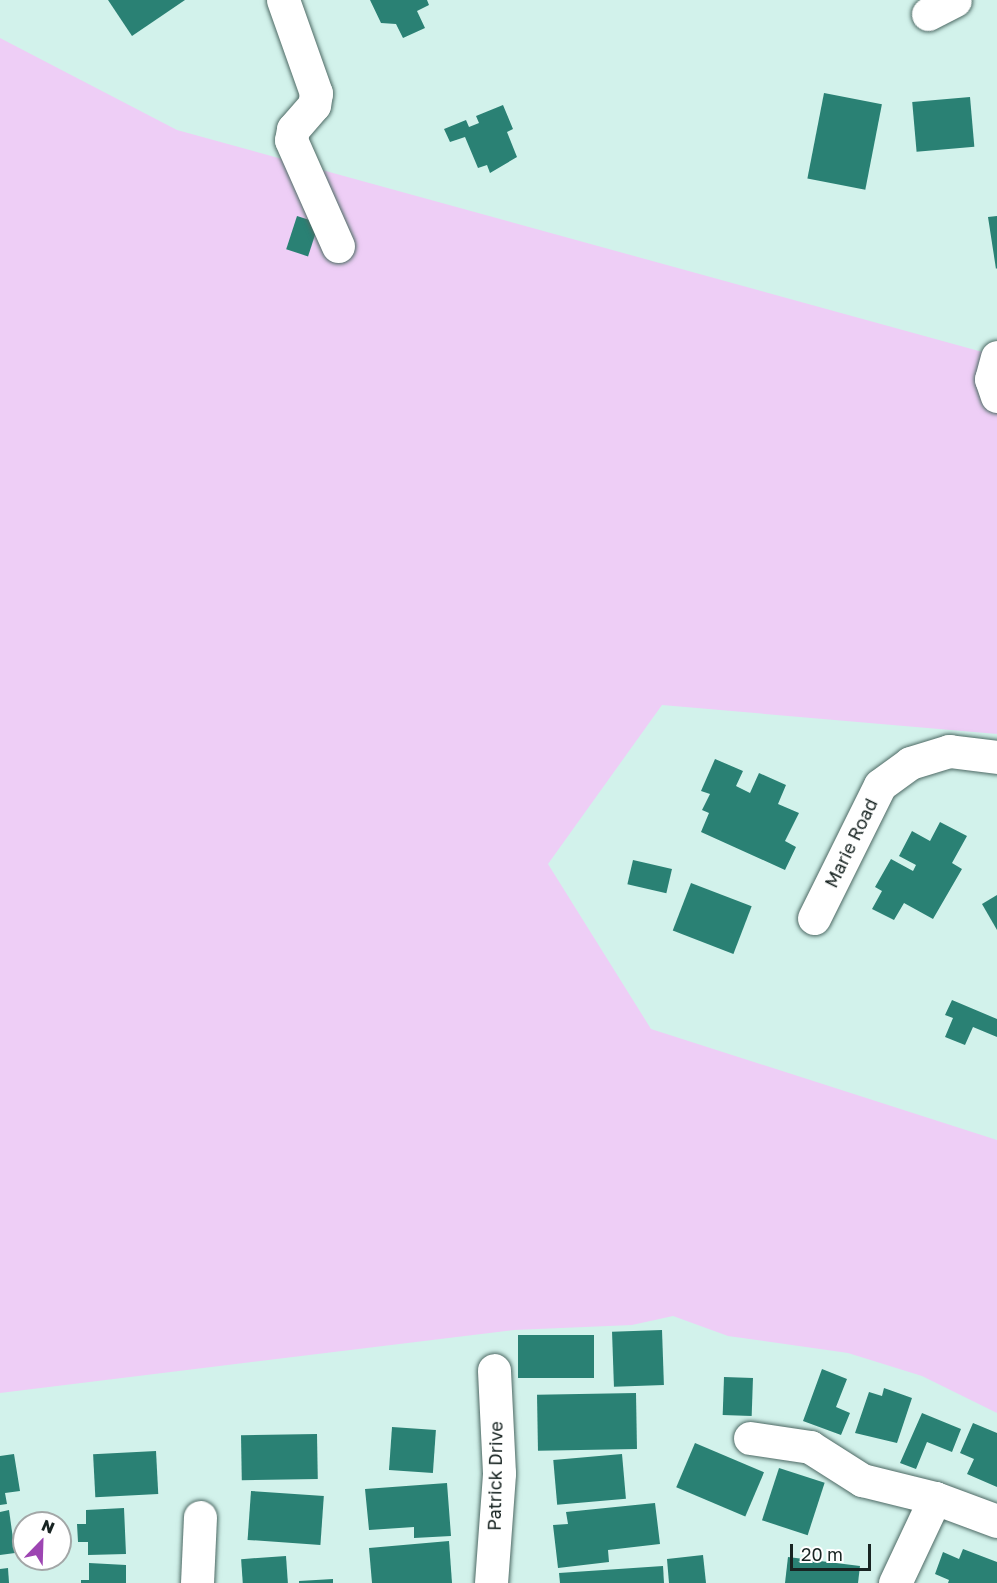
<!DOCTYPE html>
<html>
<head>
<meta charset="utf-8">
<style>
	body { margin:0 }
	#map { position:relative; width:997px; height:1583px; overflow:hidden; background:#d2f2eb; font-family:"Golos Text",sans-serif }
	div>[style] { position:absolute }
	.green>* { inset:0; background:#eecef6 }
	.building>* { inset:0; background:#2a8174; transform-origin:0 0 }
	.roads { filter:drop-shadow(0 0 2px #4d6964) drop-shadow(0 0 2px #4d6964) }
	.minor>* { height:33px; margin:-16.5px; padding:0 16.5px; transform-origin:16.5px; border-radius:16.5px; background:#fff }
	span { translate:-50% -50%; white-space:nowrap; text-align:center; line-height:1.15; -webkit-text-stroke:4.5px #fff; paint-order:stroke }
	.street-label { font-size:18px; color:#182422 }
	.north { position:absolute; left:12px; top:1511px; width:60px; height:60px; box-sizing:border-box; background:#fff; border:2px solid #a3a7a7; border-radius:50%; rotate:23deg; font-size:16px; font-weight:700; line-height:24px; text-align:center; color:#182422 }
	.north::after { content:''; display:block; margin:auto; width:21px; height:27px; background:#9d45b2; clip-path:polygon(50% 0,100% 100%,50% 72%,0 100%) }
	.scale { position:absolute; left:790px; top:1544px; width:81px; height:27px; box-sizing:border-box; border:3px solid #182422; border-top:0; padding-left:8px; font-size:18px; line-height:21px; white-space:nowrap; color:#182422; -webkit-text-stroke:4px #fff; paint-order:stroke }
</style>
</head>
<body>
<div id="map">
	<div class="green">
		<i style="clip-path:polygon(0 38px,177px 130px,997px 356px,997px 734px,662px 705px,548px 864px,651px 1029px,997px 1140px,997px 1413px,922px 1376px,848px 1353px,728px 1336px,673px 1316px,632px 1325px,514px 1330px,0 1393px)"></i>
	</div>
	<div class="building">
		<i style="clip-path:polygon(108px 0,185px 0,132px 36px)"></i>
		<i style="clip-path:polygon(370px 0,427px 0,429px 5px,417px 11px,425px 28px,403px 38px,396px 24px,381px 23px)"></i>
		<i style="left:824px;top:93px;width:59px;height:87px;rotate:11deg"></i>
		<i style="left:970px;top:97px;width:50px;height:58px;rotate:85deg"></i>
		<i style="clip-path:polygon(503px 105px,513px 129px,507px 132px,517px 157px,490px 173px,487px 165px,478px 168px,465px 137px,450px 142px,444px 129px,466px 120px,469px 127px,479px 123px,476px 116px)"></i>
		<i style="left:297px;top:216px;width:23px;height:35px;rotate:18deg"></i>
		<i style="clip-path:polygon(997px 216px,997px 268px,996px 269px,988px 217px)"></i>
		<i style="clip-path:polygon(715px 759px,743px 771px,736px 786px,750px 793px,759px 773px,786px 785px,778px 804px,799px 813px,785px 841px,796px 847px,785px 870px,701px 832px,709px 813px,702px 810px,710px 794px,701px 791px)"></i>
		<i style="clip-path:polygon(940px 822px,967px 836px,952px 863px,962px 869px,933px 919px,904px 903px,894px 920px,872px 909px,882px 891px,875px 887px,891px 859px,913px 871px,916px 865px,899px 856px,912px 831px,930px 841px)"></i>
		<i style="left:633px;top:860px;width:40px;height:25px;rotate:13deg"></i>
		<i style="left:691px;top:883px;width:65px;height:51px;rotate:21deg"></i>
		<i style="clip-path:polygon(997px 895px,997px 930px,982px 904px)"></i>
		<i style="clip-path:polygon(952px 1000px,997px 1019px,997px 1037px,973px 1027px,965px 1045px,945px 1037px,953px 1018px,945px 1015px)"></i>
		<i style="left:662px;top:1330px;width:55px;height:50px;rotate:88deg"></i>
		<i style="left:518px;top:1335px;width:76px;height:43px"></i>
		<i style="clip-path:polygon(822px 1369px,847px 1379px,836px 1407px,850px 1413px,841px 1435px,803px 1421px)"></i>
		<i style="left:724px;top:1377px;width:29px;height:38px;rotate:2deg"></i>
		<i style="clip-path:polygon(884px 1388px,912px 1398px,897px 1443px,855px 1433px,869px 1392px,882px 1396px)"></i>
		<i style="left:636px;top:1393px;width:56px;height:99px;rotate:89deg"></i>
		<i style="clip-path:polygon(922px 1413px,961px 1429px,952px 1452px,927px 1442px,916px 1469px,900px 1463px)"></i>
		<i style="clip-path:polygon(973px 1423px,997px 1433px,997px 1487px,967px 1474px,974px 1459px,960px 1453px)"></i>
		<i style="left:392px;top:1427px;width:44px;height:43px;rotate:4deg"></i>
		<i style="left:317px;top:1434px;width:45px;height:76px;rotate:89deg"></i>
		<i style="left:695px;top:1443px;width:75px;height:48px;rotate:23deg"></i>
		<i style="left:156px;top:1451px;width:43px;height:63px;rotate:87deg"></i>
		<i style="clip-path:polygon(14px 1454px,20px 1491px,5px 1493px,7px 1504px,0 1505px,0 1456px)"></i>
		<i style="left:622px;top:1454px;width:45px;height:69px;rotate:85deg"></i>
		<i style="left:779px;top:1468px;width:48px;height:55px;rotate:18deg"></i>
		<i style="clip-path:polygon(447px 1483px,451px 1536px,414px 1538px,414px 1527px,369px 1530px,365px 1489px)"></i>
		<i style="left:251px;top:1491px;width:73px;height:49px;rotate:4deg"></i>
		<i style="clip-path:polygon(655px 1503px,660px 1544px,608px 1550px,609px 1562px,558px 1568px,553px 1525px,568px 1524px,566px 1512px)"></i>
		<i style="clip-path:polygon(124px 1508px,126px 1554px,88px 1555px,88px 1542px,78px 1542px,77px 1524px,86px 1524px,86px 1510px)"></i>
		<i style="clip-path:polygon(9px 1510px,15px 1553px,0 1555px,0 1512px)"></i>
		<i style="clip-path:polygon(449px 1541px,452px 1583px,372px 1583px,369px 1548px)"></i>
		<i style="clip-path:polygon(963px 1549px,997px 1562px,997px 1583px,948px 1583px,949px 1580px,935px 1574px,943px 1552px,959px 1559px)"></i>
		<i style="clip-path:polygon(703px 1555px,706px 1583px,669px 1583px,667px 1559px)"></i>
		<i style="left:286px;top:1556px;width:27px;height:45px;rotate:86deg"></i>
		<i style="clip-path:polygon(788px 1557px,860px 1566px,858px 1583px,785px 1583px)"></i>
		<i style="clip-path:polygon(89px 1563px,126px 1565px,126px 1583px,81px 1583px,81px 1580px,89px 1580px)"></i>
		<i style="clip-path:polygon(663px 1566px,664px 1583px,560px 1583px,559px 1573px)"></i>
		<i style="clip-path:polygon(8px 1568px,9px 1583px,0 1583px,0 1569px)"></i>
		<i style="clip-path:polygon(333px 1579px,333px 1583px,299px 1583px,299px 1581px)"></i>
	</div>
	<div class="roads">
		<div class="minor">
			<i style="left:283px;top:0;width:99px;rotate:70.5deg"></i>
			<i style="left:316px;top:93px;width:12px;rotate:99deg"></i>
			<i style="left:314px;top:105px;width:32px;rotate:131deg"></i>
			<i style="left:293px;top:129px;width:11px;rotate:100deg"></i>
			<i style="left:291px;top:140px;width:116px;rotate:66.1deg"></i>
			<i style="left:928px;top:14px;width:30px;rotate:-27deg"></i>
			<i style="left:997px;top:357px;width:23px;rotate:105deg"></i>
			<i style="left:991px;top:379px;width:18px;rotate:71deg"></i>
			<i style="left:814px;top:918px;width:148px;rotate:-63.6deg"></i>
			<i style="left:880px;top:785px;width:37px;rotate:-36deg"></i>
			<i style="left:910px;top:763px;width:41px;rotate:-17.1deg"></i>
			<i style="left:949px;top:751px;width:48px;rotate:7.1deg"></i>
			<i style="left:750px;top:1438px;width:61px;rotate:8.5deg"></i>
			<i style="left:810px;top:1447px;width:62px;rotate:32.4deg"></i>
			<i style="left:862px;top:1480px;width:75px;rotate:13.9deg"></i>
			<i style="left:935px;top:1498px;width:66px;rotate:20.4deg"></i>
			<i style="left:197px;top:1583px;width:66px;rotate:-87.4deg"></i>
			<i style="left:491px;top:1583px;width:110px;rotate:-85.8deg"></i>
			<i style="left:499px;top:1473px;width:103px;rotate:-92.8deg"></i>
			<i style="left:895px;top:1583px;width:94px;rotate:-64.8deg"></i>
		</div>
	</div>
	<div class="street-label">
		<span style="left:851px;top:843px;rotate:-64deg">Marie Road</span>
		<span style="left:495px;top:1476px;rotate:-89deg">Patrick Drive</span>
	</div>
	<div class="north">N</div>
	<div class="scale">20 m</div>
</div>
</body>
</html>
